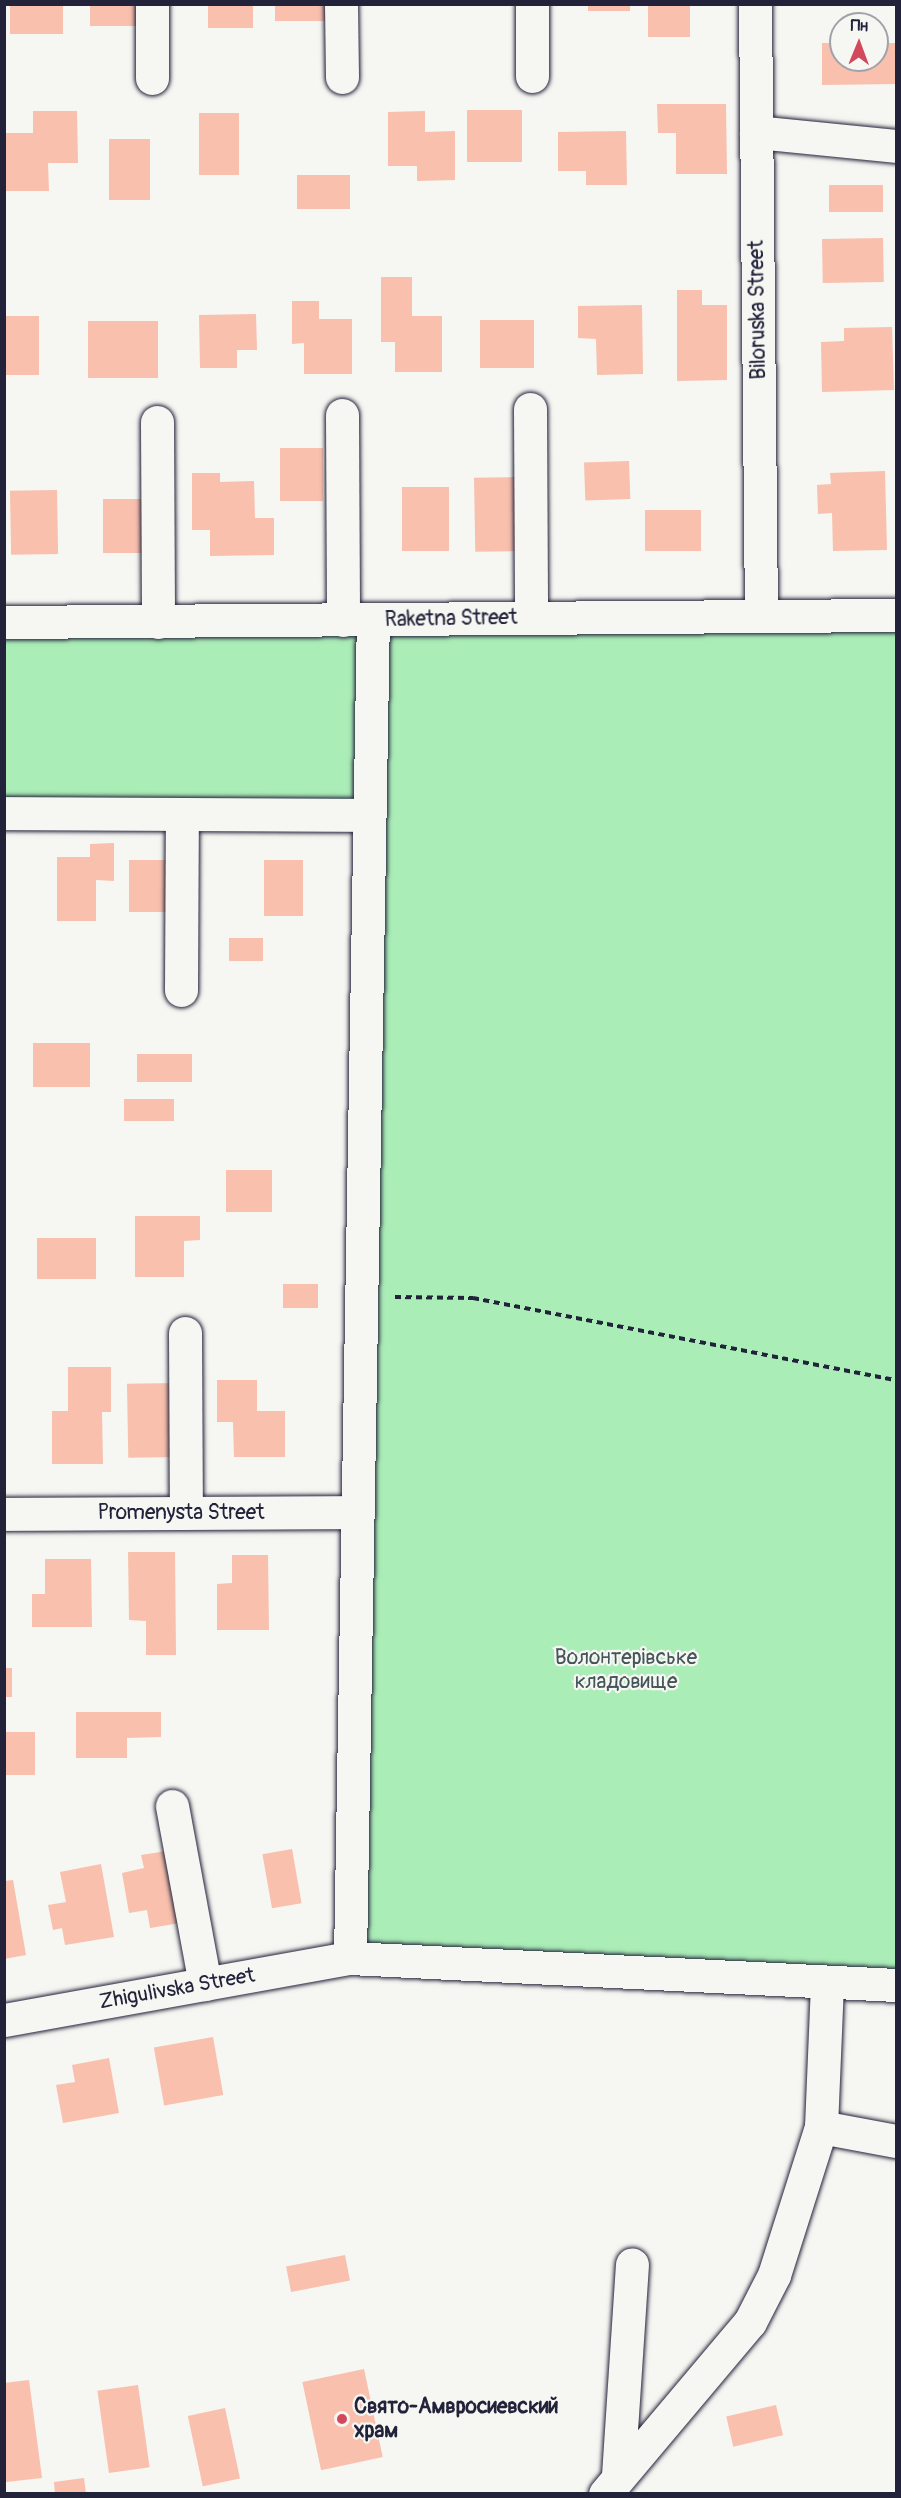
<!DOCTYPE html>
<html>
<head>
<meta charset="utf-8">
<style>
	body { margin:0 }
	#map { position:relative; width:901px; height:2498px; overflow:hidden; background:#f6f6f2; font-family:Pangolin,sans-serif }
	div>[style] { position:absolute }
	.green>* { inset:0; background:#aaedb7 }
	.building>* { inset:0; background:#f8c0ad; transform-origin:0 0 }
	.path>* { height:4px; margin-top:-2px; transform-origin:0; background:repeating-linear-gradient(90deg,#22223b 0 6px,transparent 0 10.5px) }
	.roads { filter:drop-shadow(0 0 2px #22223b) drop-shadow(0 0 2px #22223b) }
	.minor>* { height:33px; margin:-16.5px; padding:0 16.5px; transform-origin:16.5px; border-radius:16.5px; background:#f6f6f2 }
	.dots>* { width:16px; height:16px; translate:-50% -50%; box-sizing:border-box; border:3px solid #f6f6f2; border-radius:50% }
	span { translate:-50% -50%; white-space:nowrap; text-align:center; line-height:1.15; -webkit-text-stroke:4.5px #f6f6f2; paint-order:stroke }
	.street-label { font-size:21px; color:#22223b }
	.park-label { font-size:21px; color:#44555a }
	.poi-label { font-size:21px; color:#22223b; font-weight:700 }
	.left { translate:0 -50%; text-align:left }
	.frame { position:absolute; inset:0; border:6px solid #22223b; pointer-events:none }
	.north { position:absolute; left:829px; top:12px; width:60px; height:60px; box-sizing:border-box; background:#f6f6f2; border:2px solid #a1a1a9; border-radius:50%; rotate:1deg; font-size:16px; font-weight:700; line-height:24px; text-align:center; color:#22223b }
	.north::after { content:''; display:block; margin:auto; width:21px; height:27px; background:#d1495b; clip-path:polygon(50% 0,100% 100%,50% 72%,0 100%) }
</style>
</head>
<body>
<div id="map">
	<div class="green">
		<i style="clip-path:polygon(896px 615px,896px 1985px,350px 1958px,370px 803px,5px 800px,5px 635px)"></i>
	</div>
	<div class="building">
		<i style="left:10px;top:4px;width:53px;height:30px"></i>
		<i style="left:90px;top:4px;width:48px;height:22px"></i>
		<i style="left:208px;top:4px;width:45px;height:24px"></i>
		<i style="left:275px;top:4px;width:58px;height:17px"></i>
		<i style="left:588px;top:4px;width:42px;height:7px"></i>
		<i style="left:648px;top:4px;width:42px;height:33px"></i>
		<i style="clip-path:polygon(822px 43px,841px 43px,841px 60px,877px 60px,877px 43px,896px 43px,896px 84px,822px 85px)"></i>
		<i style="clip-path:polygon(657px 104px,726px 104px,727px 174px,676px 174px,676px 133px,658px 133px)"></i>
		<i style="left:467px;top:110px;width:55px;height:52px"></i>
		<i style="clip-path:polygon(33px 111px,77px 111px,78px 163px,48px 163px,49px 191px,4px 191px,4px 133px,33px 133px)"></i>
		<i style="clip-path:polygon(425px 111px,425px 132px,455px 131px,455px 180px,417px 181px,417px 166px,388px 166px,388px 112px)"></i>
		<i style="left:199px;top:113px;width:40px;height:62px"></i>
		<i style="clip-path:polygon(626px 131px,627px 185px,586px 185px,586px 171px,558px 171px,558px 132px)"></i>
		<i style="left:150px;top:139px;width:61px;height:41px;rotate:90deg"></i>
		<i style="left:297px;top:175px;width:53px;height:34px"></i>
		<i style="left:829px;top:185px;width:54px;height:27px"></i>
		<i style="left:883px;top:238px;width:44px;height:61px;rotate:89deg"></i>
		<i style="clip-path:polygon(381px 277px,412px 277px,412px 316px,442px 316px,442px 372px,395px 372px,395px 342px,381px 342px)"></i>
		<i style="clip-path:polygon(677px 290px,702px 290px,702px 305px,727px 305px,727px 380px,677px 381px)"></i>
		<i style="clip-path:polygon(292px 301px,319px 301px,319px 319px,352px 319px,352px 374px,304px 374px,304px 343px,292px 344px)"></i>
		<i style="clip-path:polygon(642px 305px,643px 374px,597px 375px,596px 339px,578px 338px,578px 306px)"></i>
		<i style="clip-path:polygon(256px 314px,257px 350px,237px 350px,237px 368px,200px 368px,199px 315px)"></i>
		<i style="left:4px;top:316px;width:35px;height:59px"></i>
		<i style="left:534px;top:320px;width:48px;height:54px;rotate:90deg"></i>
		<i style="left:88px;top:321px;width:70px;height:57px"></i>
		<i style="clip-path:polygon(892px 327px,894px 390px,822px 392px,821px 342px,844px 341px,844px 328px)"></i>
		<i style="left:280px;top:448px;width:43px;height:53px"></i>
		<i style="left:629px;top:461px;width:38px;height:45px;rotate:88deg"></i>
		<i style="clip-path:polygon(885px 471px,887px 550px,833px 551px,832px 513px,818px 514px,817px 485px,831px 484px,830px 473px)"></i>
		<i style="clip-path:polygon(192px 473px,220px 473px,220px 482px,254px 481px,255px 518px,274px 518px,274px 555px,210px 556px,210px 530px,192px 530px)"></i>
		<i style="left:518px;top:477px;width:74px;height:44px;rotate:89deg"></i>
		<i style="left:402px;top:487px;width:47px;height:64px"></i>
		<i style="left:57px;top:490px;width:64px;height:47px;rotate:89deg"></i>
		<i style="left:103px;top:499px;width:44px;height:54px"></i>
		<i style="left:701px;top:510px;width:41px;height:56px;rotate:90deg"></i>
		<i style="clip-path:polygon(114px 843px,114px 881px,96px 880px,96px 921px,57px 921px,57px 857px,90px 857px,90px 844px)"></i>
		<i style="left:129px;top:860px;width:45px;height:52px"></i>
		<i style="left:264px;top:860px;width:39px;height:56px"></i>
		<i style="left:229px;top:938px;width:34px;height:23px"></i>
		<i style="left:33px;top:1043px;width:57px;height:44px"></i>
		<i style="left:137px;top:1054px;width:55px;height:28px"></i>
		<i style="left:174px;top:1099px;width:22px;height:50px;rotate:90deg"></i>
		<i style="left:226px;top:1170px;width:46px;height:42px"></i>
		<i style="clip-path:polygon(135px 1216px,200px 1216px,200px 1240px,184px 1241px,184px 1277px,135px 1277px)"></i>
		<i style="left:96px;top:1238px;width:41px;height:59px;rotate:90deg"></i>
		<i style="left:283px;top:1284px;width:35px;height:24px"></i>
		<i style="clip-path:polygon(68px 1367px,111px 1367px,111px 1412px,102px 1412px,103px 1464px,52px 1464px,52px 1411px,68px 1411px)"></i>
		<i style="clip-path:polygon(217px 1380px,257px 1380px,257px 1411px,285px 1411px,285px 1457px,234px 1457px,233px 1422px,217px 1422px)"></i>
		<i style="left:176px;top:1383px;width:74px;height:49px;rotate:89deg"></i>
		<i style="clip-path:polygon(128px 1552px,175px 1552px,176px 1655px,146px 1655px,146px 1621px,129px 1620px)"></i>
		<i style="clip-path:polygon(232px 1555px,268px 1555px,269px 1630px,217px 1630px,217px 1584px,232px 1583px)"></i>
		<i style="clip-path:polygon(45px 1559px,91px 1559px,92px 1627px,32px 1627px,32px 1594px,45px 1594px)"></i>
		<i style="left:4px;top:1668px;width:8px;height:29px"></i>
		<i style="clip-path:polygon(76px 1712px,161px 1712px,161px 1737px,127px 1738px,127px 1758px,76px 1758px)"></i>
		<i style="left:4px;top:1732px;width:31px;height:43px"></i>
		<i style="left:292px;top:1849px;width:55px;height:30px;rotate:80deg"></i>
		<i style="clip-path:polygon(173px 1850px,186px 1922px,150px 1928px,147px 1910px,129px 1913px,122px 1873px,144px 1868px,141px 1855px)"></i>
		<i style="clip-path:polygon(101px 1864px,114px 1937px,65px 1945px,62px 1928px,53px 1930px,48px 1905px,66px 1902px,60px 1872px)"></i>
		<i style="clip-path:polygon(13px 1880px,26px 1955px,4px 1959px,4px 1881px)"></i>
		<i style="left:213px;top:2037px;width:59px;height:60px;rotate:80deg"></i>
		<i style="clip-path:polygon(109px 2058px,119px 2113px,63px 2123px,56px 2085px,75px 2082px,72px 2065px)"></i>
		<i style="left:345px;top:2255px;width:26px;height:60px;rotate:79deg"></i>
		<i style="left:364px;top:2369px;width:90px;height:63px;rotate:78deg"></i>
		<i style="clip-path:polygon(29px 2380px,42px 2478px,6px 2482px,4px 2383px)"></i>
		<i style="left:138px;top:2385px;width:83px;height:41px;rotate:82deg"></i>
		<i style="left:776px;top:2405px;width:31px;height:51px;rotate:77deg"></i>
		<i style="left:225px;top:2408px;width:72px;height:38px;rotate:78deg"></i>
		<i style="clip-path:polygon(84px 2478px,86px 2494px,55px 2494px,54px 2482px)"></i>
	</div>
	<div class="path">
		<i style="left:395px;top:1297px;width:78px;rotate:0.7deg"></i>
		<i style="left:473px;top:1298px;width:431px;rotate:11deg"></i>
	</div>
	<div class="roads">
		<div class="minor">
			<i style="left:152px;top:4px;width:74px;rotate:90deg"></i>
			<i style="left:341px;top:4px;width:73px;rotate:89.2deg"></i>
			<i style="left:532px;top:4px;width:72px;rotate:90deg"></i>
			<i style="left:755px;top:4px;width:612px;rotate:89.44deg"></i>
			<i style="left:756px;top:132px;width:141px;rotate:5.7deg"></i>
			<i style="left:530px;top:409px;width:209px;rotate:89.7deg"></i>
			<i style="left:342px;top:415px;width:205px;rotate:89.7deg"></i>
			<i style="left:157px;top:422px;width:200px;rotate:89.7deg"></i>
			<i style="left:4px;top:622px;width:892px;rotate:-0.45deg"></i>
			<i style="left:4px;top:813px;width:365px;rotate:0.3deg"></i>
			<i style="left:181px;top:990px;width:176px;rotate:-89.7deg"></i>
			<i style="left:185px;top:1333px;width:180px;rotate:89.7deg"></i>
			<i style="left:4px;top:1514px;width:354px;rotate:-0.3deg"></i>
			<i style="left:172px;top:1806px;width:181px;rotate:79.5deg"></i>
			<i style="left:350px;top:1958px;width:1338px;rotate:-89.02deg"></i>
			<i style="left:4px;top:2020px;width:352px;rotate:-10.2deg"></i>
			<i style="left:350px;top:1958px;width:547px;rotate:2.83deg"></i>
			<i style="left:821px;top:2127px;width:76px;rotate:10.6deg"></i>
			<i style="left:618px;top:2475px;width:211px;rotate:-86.2deg"></i>
			<i style="left:605px;top:2494px;width:225px;rotate:-49.9deg"></i>
			<i style="left:750px;top:2322px;width:53px;rotate:-62.9deg"></i>
			<i style="left:774px;top:2275px;width:155px;rotate:-72.4deg"></i>
			<i style="left:821px;top:2127px;width:145px;rotate:-87.6deg"></i>
		</div>
	</div>
	<div class="dots">
		<i style="left:342px;top:2419px;background:#d1495b"></i>
	</div>
	<div class="street-label">
		<span style="left:758px;top:310px;rotate:-91deg">Biloruska Street</span>
		<span style="left:451px;top:619px;rotate:-1deg">Raketna Street</span>
		<span style="left:181px;top:1513px">Promenysta Street</span>
		<span style="left:177px;top:1989px;rotate:-10deg">Zhigulivska Street</span>
	</div>
	<div class="park-label">
		<span style="left:626px;top:1670px">Волонтерівське<br>кладовище</span>
	</div>
	<div class="poi-label">
		<span class="left" style="left:354px;top:2419px">Свято-Амвросиевский<br>храм</span>
	</div>
	<div class="frame"></div>
	<div class="north">Пн</div>
</div>
</body>
</html>
